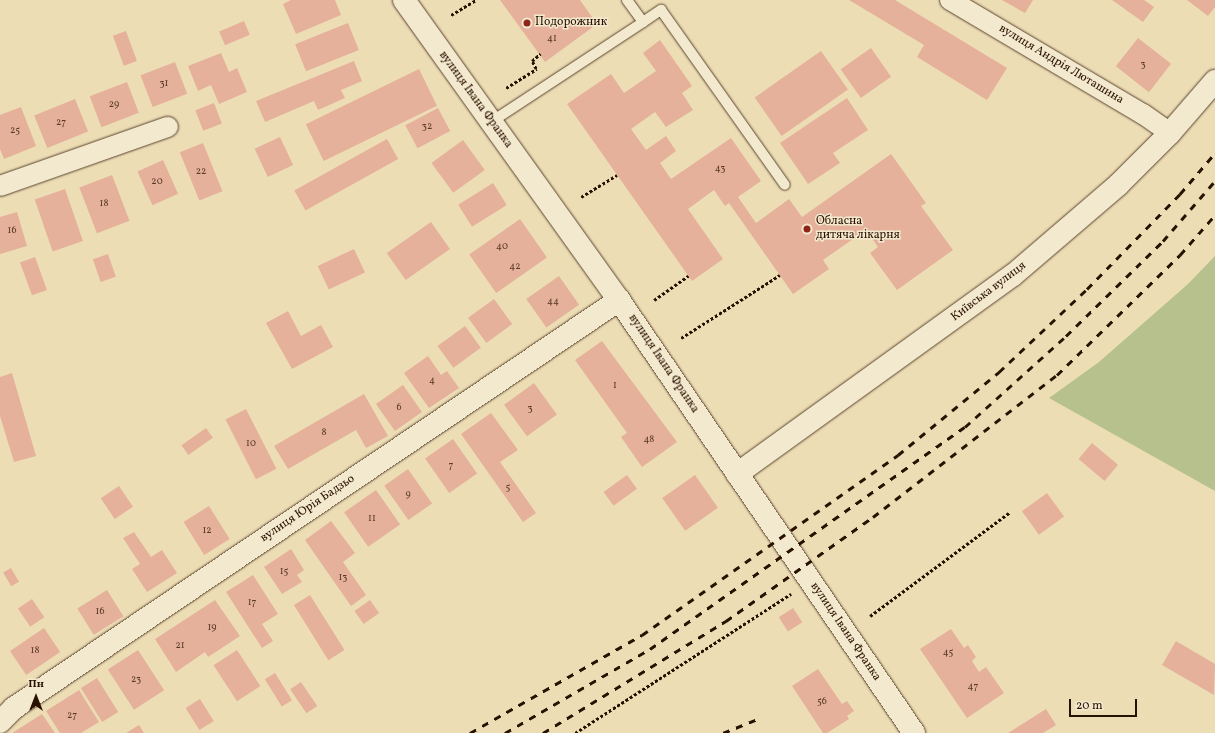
<!DOCTYPE html>
<html>
<head>
<meta charset="utf-8">
<style>
	body { margin:0 }
	#map { position:relative; width:1215px; height:733px; overflow:hidden; background:#edddb5; font-family:Vollkorn,serif }
	div>[style] { position:absolute }
	.green>* { inset:0; background:#b7c18e }
	.building>* { inset:0; background:#e5b19a; transform-origin:0 0 }
	.path>* { height:2.5px; margin-top:-1.25px; transform-origin:0; background:repeating-linear-gradient(90deg,#291100 0 3px,transparent 0 5px) }
	.roads { filter:drop-shadow(0 0 1px #5a442d) drop-shadow(0 0 1px #5a442d) }
	.service>* { height:10px; margin:-5px; padding:0 5px; transform-origin:5px; border-radius:5px; background:#f3e9cf }
	.minor>* { height:20px; margin:-10px; padding:0 10px; transform-origin:10px; border-radius:10px; background:#f3e9cf }
	.tertiary>* { height:22px; margin:-11px; padding:0 11px; transform-origin:11px; border-radius:11px; background:#f3e9cf }
	.secondary>* { height:22px; margin:-11px; padding:0 11px; transform-origin:11px; border-radius:11px; background:#f3e9cf }
	.rail>* { height:3px; margin-top:-1.5px; transform-origin:0; background:repeating-linear-gradient(90deg,#291100 0 7px,transparent 0 14px) }
	.dots>* { width:11px; height:11px; translate:-50% -50%; box-sizing:border-box; border:2px solid #f3e9cf; border-radius:50% }
	span { translate:-50% -50%; white-space:nowrap; text-align:center; line-height:1.15; -webkit-text-stroke:3px #f3e9cf; paint-order:stroke }
	.number-label { font-size:10px; color:#583926 }
	.number-label span { -webkit-text-stroke-width:0 }
	.poi-label { font-size:12px; color:#291100 }
	.left { translate:0 -50%; text-align:left }
	.street-label { font-size:12px; color:#291100 }
	.north { position:absolute; left:16px; top:677px; width:40px; height:40px; -webkit-text-stroke:3px #f3e9cf; paint-order:stroke; rotate:0deg; font-size:11px; font-weight:700; line-height:16px; text-align:center; color:#291100 }
	.north::after { content:''; display:block; margin:auto; width:14px; height:18px; background:#291100; clip-path:polygon(50% 0,100% 100%,50% 72%,0 100%) }
	.scale { position:absolute; left:1069px; top:699px; width:68px; height:18px; box-sizing:border-box; border:2px solid #291100; border-top:0; padding-left:5px; font-size:12px; line-height:14px; white-space:nowrap; color:#291100; -webkit-text-stroke:3px #f3e9cf; paint-order:stroke }
</style>
</head>
<body>
<div id="map">
	<div class="green">
		<i style="clip-path:polygon(1215px 256px,1215px 491px,1049px 398px,1099px 362px,1188px 284px)"></i>
	</div>
	<div class="building">
		<i style="clip-path:polygon(291px 0,335px 0,341px 15px,296px 34px,283px 4px)"></i>
		<i style="clip-path:polygon(500px 0,580px 0,597px 24px,545px 62px)"></i>
		<i style="clip-path:polygon(849px 0,895px 0,1007px 68px,987px 100px,917px 57px,924px 45px)"></i>
		<i style="clip-path:polygon(1002px 0,1033px 0,1025px 13px)"></i>
		<i style="clip-path:polygon(1112px 0,1144px 0,1154px 7px,1143px 22px)"></i>
		<i style="clip-path:polygon(1187px 0,1215px 0,1215px 7px,1208px 16px)"></i>
		<i style="left:244px;top:21px;width:15px;height:27px;rotate:67deg"></i>
		<i style="left:348px;top:23px;width:29px;height:57px;rotate:68deg"></i>
		<i style="left:126px;top:31px;width:32px;height:14px;rotate:70deg"></i>
		<i style="left:1138px;top:38px;width:42px;height:36px;rotate:38deg"></i>
		<i style="clip-path:polygon(660px 40px,692px 86px,682px 93px,693px 110px,666px 127px,655px 112px,631px 129px,646px 150px,666px 136px,676px 151px,660px 163px,671px 179px,731px 138px,761px 181px,738px 197px,756px 223px,789px 199px,802px 217px,891px 154px,926px 203px,921px 206px,953px 250px,897px 290px,870px 253px,878px 247px,866px 230px,823px 260px,829px 269px,793px 294px,729px 203px,725px 206px,714px 190px,688px 209px,723px 259px,692px 281px,567px 104px,611px 74px,624px 93px,656px 71px,643px 53px)"></i>
		<i style="left:871px;top:48px;width:35px;height:37px;rotate:55deg"></i>
		<i style="left:821px;top:51px;width:47px;height:81px;rotate:55deg"></i>
		<i style="clip-path:polygon(221px 53px,229px 72px,237px 68px,247px 92px,219px 104px,211px 85px,198px 91px,188px 66px)"></i>
		<i style="clip-path:polygon(354px 61px,362px 81px,341px 90px,345px 98px,318px 110px,314px 101px,265px 122px,256px 101px)"></i>
		<i style="left:175px;top:62px;width:34px;height:37px;rotate:69deg"></i>
		<i style="left:419px;top:69px;width:41px;height:126px;rotate:64deg"></i>
		<i style="left:127px;top:82px;width:33px;height:40px;rotate:69deg"></i>
		<i style="clip-path:polygon(847px 98px,868px 130px,833px 153px,840px 163px,808px 184px,780px 143px)"></i>
		<i style="left:75px;top:99px;width:35px;height:44px;rotate:68deg"></i>
		<i style="left:214px;top:103px;width:22px;height:20px;rotate:69deg"></i>
		<i style="clip-path:polygon(21px 107px,36px 146px,4px 159px,0 149px,0 115px)"></i>
		<i style="left:438px;top:108px;width:26px;height:37px;rotate:62deg"></i>
		<i style="left:280px;top:137px;width:31px;height:28px;rotate:65deg"></i>
		<i style="left:387px;top:139px;width:23px;height:106px;rotate:61deg"></i>
		<i style="left:463px;top:140px;width:37px;height:39px;rotate:54deg"></i>
		<i style="left:203px;top:143px;width:52px;height:25px;rotate:68deg"></i>
		<i style="left:163px;top:160px;width:37px;height:28px;rotate:66deg"></i>
		<i style="left:112px;top:175px;width:49px;height:35px;rotate:69deg"></i>
		<i style="left:493px;top:183px;width:26px;height:41px;rotate:58deg"></i>
		<i style="left:65px;top:189px;width:55px;height:32px;rotate:71deg"></i>
		<i style="clip-path:polygon(17px 212px,27px 246px,0 254px,0 217px)"></i>
		<i style="left:520px;top:219px;width:47px;height:62px;rotate:55deg"></i>
		<i style="left:431px;top:222px;width:33px;height:54px;rotate:55deg"></i>
		<i style="left:354px;top:249px;width:26px;height:40px;rotate:65deg"></i>
		<i style="left:108px;top:254px;width:24px;height:16px;rotate:71deg"></i>
		<i style="left:35px;top:257px;width:35px;height:16px;rotate:70deg"></i>
		<i style="left:559px;top:276px;width:35px;height:40px;rotate:55deg"></i>
		<i style="left:494px;top:299px;width:31px;height:32px;rotate:54deg"></i>
		<i style="clip-path:polygon(288px 311px,301px 336px,321px 325px,333px 347px,292px 369px,266px 323px)"></i>
		<i style="left:465px;top:326px;width:27px;height:34px;rotate:54deg"></i>
		<i style="clip-path:polygon(602px 341px,677px 442px,642px 467px,621px 437px,627px 433px,575px 360px)"></i>
		<i style="clip-path:polygon(428px 356px,441px 375px,447px 371px,459px 388px,429px 408px,404px 373px)"></i>
		<i style="clip-path:polygon(12px 373px,36px 456px,14px 462px,0 416px,0 377px)"></i>
		<i style="left:534px;top:383px;width:39px;height:37px;rotate:54deg"></i>
		<i style="left:403px;top:385px;width:33px;height:33px;rotate:55deg"></i>
		<i style="clip-path:polygon(364px 394px,388px 436px,366px 448px,356px 430px,288px 469px,274px 446px)"></i>
		<i style="left:246px;top:409px;width:67px;height:23px;rotate:63deg"></i>
		<i style="clip-path:polygon(491px 413px,518px 450px,500px 462px,536px 513px,523px 522px,461px 434px)"></i>
		<i style="left:206px;top:428px;width:12px;height:30px;rotate:55deg"></i>
		<i style="left:453px;top:439px;width:42px;height:34px;rotate:55deg"></i>
		<i style="left:1092px;top:443px;width:34px;height:21px;rotate:40deg"></i>
		<i style="left:408px;top:469px;width:42px;height:29px;rotate:55deg"></i>
		<i style="left:627px;top:475px;width:17px;height:29px;rotate:54deg"></i>
		<i style="left:695px;top:475px;width:40px;height:40px;rotate:55deg"></i>
		<i style="left:119px;top:486px;width:25px;height:22px;rotate:56deg"></i>
		<i style="left:376px;top:490px;width:42px;height:39px;rotate:55deg"></i>
		<i style="left:1047px;top:493px;width:29px;height:31px;rotate:54deg"></i>
		<i style="left:209px;top:506px;width:39px;height:30px;rotate:58deg"></i>
		<i style="clip-path:polygon(331px 521px,355px 553px,343px 562px,366px 595px,351px 606px,305px 540px)"></i>
		<i style="clip-path:polygon(134px 532px,151px 557px,162px 550px,177px 573px,147px 592px,132px 569px,140px 564px,123px 538px)"></i>
		<i style="clip-path:polygon(291px 549px,304px 570px,297px 575px,302px 582px,282px 594px,264px 567px)"></i>
		<i style="left:11px;top:568px;width:16px;height:9px;rotate:60deg"></i>
		<i style="clip-path:polygon(253px 575px,278px 614px,262px 624px,273px 641px,262px 648px,226px 592px)"></i>
		<i style="left:107px;top:590px;width:31px;height:35px;rotate:58deg"></i>
		<i style="left:310px;top:595px;width:65px;height:19px;rotate:58deg"></i>
		<i style="left:32px;top:599px;width:22px;height:17px;rotate:56deg"></i>
		<i style="clip-path:polygon(215px 600px,240px 636px,208px 657px,205px 652px,176px 672px,155px 639px)"></i>
		<i style="left:370px;top:600px;width:16px;height:19px;rotate:55deg"></i>
		<i style="left:793px;top:608px;width:17px;height:17px;rotate:57deg"></i>
		<i style="left:44px;top:628px;width:29px;height:41px;rotate:56deg"></i>
		<i style="clip-path:polygon(951px 629px,964px 648px,968px 645px,976px 657px,972px 661px,979px 672px,986px 667px,1004px 693px,967px 718px,920px 649px)"></i>
		<i style="clip-path:polygon(1176px 641px,1215px 664px,1214px 695px,1162px 665px)"></i>
		<i style="left:138px;top:650px;width:48px;height:36px;rotate:57deg"></i>
		<i style="left:237px;top:650px;width:43px;height:28px;rotate:57deg"></i>
		<i style="clip-path:polygon(818px 669px,842px 704px,847px 701px,854px 711px,847px 716px,849px 719px,827px 733px,823px 733px,792px 686px)"></i>
		<i style="left:275px;top:673px;width:32px;height:12px;rotate:58deg"></i>
		<i style="left:97px;top:678px;width:40px;height:19px;rotate:58deg"></i>
		<i style="left:301px;top:682px;width:29px;height:13px;rotate:56deg"></i>
		<i style="clip-path:polygon(79px 690px,99px 722px,81px 733px,60px 733px,46px 711px)"></i>
		<i style="left:200px;top:699px;width:26px;height:17px;rotate:58deg"></i>
		<i style="clip-path:polygon(1046px 709px,1056px 725px,1043px 733px,1008px 733px)"></i>
		<i style="clip-path:polygon(42px 714px,55px 733px,12px 733px)"></i>
		<i style="clip-path:polygon(139px 725px,144px 733px,126px 733px)"></i>
	</div>
	<div class="path">
		<i style="left:451px;top:15px;width:29px;rotate:-31deg"></i>
		<i style="left:506px;top:88px;width:36px;rotate:-32deg"></i>
		<i style="left:536px;top:69px;width:9px;rotate:-117deg"></i>
		<i style="left:532px;top:61px;width:11px;rotate:-41deg"></i>
		<i style="left:581px;top:197px;width:42px;rotate:-31.4deg"></i>
		<i style="left:654px;top:300px;width:42px;rotate:-35.2deg"></i>
		<i style="left:681px;top:338px;width:117px;rotate:-32.5deg"></i>
		<i style="left:870px;top:616px;width:174px;rotate:-36.6deg"></i>
		<i style="left:575px;top:733px;width:257px;rotate:-32.8deg"></i>
	</div>
	<div class="roads">
		<div class="service">
			<i style="left:627px;top:0;width:27px;rotate:54deg"></i>
			<i style="left:643px;top:22px;width:22px;rotate:-34deg"></i>
			<i style="left:661px;top:10px;width:214px;rotate:54.7deg"></i>
			<i style="left:491px;top:122px;width:182px;rotate:-33.3deg"></i>
		</div>
		<div class="minor">
			<i style="left:950px;top:0;width:224px;rotate:30.6deg"></i>
			<i style="left:1143px;top:114px;width:33px;rotate:35deg"></i>
			<i style="left:0;top:186px;width:178px;rotate:-19.4deg"></i>
		</div>
		<div class="tertiary">
			<i style="left:737px;top:474px;width:339px;rotate:-35.8deg"></i>
			<i style="left:1012px;top:276px;width:140px;rotate:-40.6deg"></i>
			<i style="left:1118px;top:185px;width:74px;rotate:-45deg"></i>
			<i style="left:1170px;top:133px;width:69px;rotate:-49.1deg"></i>
			<i style="left:0;top:722px;width:20px;rotate:-45deg"></i>
			<i style="left:14px;top:708px;width:730px;rotate:-33.99deg"></i>
		</div>
		<div class="secondary">
			<i style="left:404px;top:0;width:369px;rotate:54.4deg"></i>
			<i style="left:619px;top:300px;width:524px;rotate:55.73deg"></i>
		</div>
	</div>
	<div class="rail">
		<i style="left:470px;top:733px;width:198px;rotate:-29.7deg"></i>
		<i style="left:642px;top:635px;width:313px;rotate:-35.1deg"></i>
		<i style="left:898px;top:455px;width:131px;rotate:-39.4deg"></i>
		<i style="left:999px;top:372px;width:121px;rotate:-43.3deg"></i>
		<i style="left:1087px;top:289px;width:133px;rotate:-45.6deg"></i>
		<i style="left:1180px;top:194px;width:54px;rotate:-49.5deg"></i>
		<i style="left:505px;top:733px;width:168px;rotate:-30.1deg"></i>
		<i style="left:650px;top:649px;width:385px;rotate:-35.2deg"></i>
		<i style="left:965px;top:427px;width:136px;rotate:-42deg"></i>
		<i style="left:1066px;top:336px;width:136px;rotate:-44.4deg"></i>
		<i style="left:1163px;top:241px;width:79px;rotate:-49.1deg"></i>
		<i style="left:543px;top:733px;width:215px;rotate:-31.5deg"></i>
		<i style="left:726px;top:621px;width:180px;rotate:-35.3deg"></i>
		<i style="left:873px;top:517px;width:232px;rotate:-37.7deg"></i>
		<i style="left:1057px;top:375px;width:172px;rotate:-44.3deg"></i>
		<i style="left:1180px;top:255px;width:53px;rotate:-48.8deg"></i>
		<i style="left:723px;top:733px;width:37px;rotate:-22deg"></i>
	</div>
	<div class="dots">
		<i style="left:527px;top:23px;background:#8f2418"></i>
		<i style="left:807px;top:229px;background:#8f2418"></i>
	</div>
	<div class="number-label">
		<span style="left:552px;top:39px">41</span>
		<span style="left:1143px;top:65px">3</span>
		<span style="left:164px;top:84px">31</span>
		<span style="left:114px;top:105px">29</span>
		<span style="left:61px;top:123px">27</span>
		<span style="left:427px;top:127px">32</span>
		<span style="left:15px;top:131px">25</span>
		<span style="left:720px;top:169px">43</span>
		<span style="left:201px;top:172px">22</span>
		<span style="left:157px;top:182px">20</span>
		<span style="left:104px;top:204px">18</span>
		<span style="left:12px;top:231px">16</span>
		<span style="left:502px;top:247px">40</span>
		<span style="left:515px;top:267px">42</span>
		<span style="left:553px;top:302px">44</span>
		<span style="left:432px;top:381px">4</span>
		<span style="left:615px;top:386px">1</span>
		<span style="left:399px;top:408px">6</span>
		<span style="left:530px;top:409px">3</span>
		<span style="left:324px;top:433px">8</span>
		<span style="left:649px;top:440px">48</span>
		<span style="left:251px;top:444px">10</span>
		<span style="left:451px;top:466px">7</span>
		<span style="left:508px;top:488px">5</span>
		<span style="left:408px;top:495px">9</span>
		<span style="left:372px;top:519px">11</span>
		<span style="left:207px;top:531px">12</span>
		<span style="left:284px;top:572px">15</span>
		<span style="left:343px;top:578px">13</span>
		<span style="left:252px;top:603px">17</span>
		<span style="left:100px;top:612px">16</span>
		<span style="left:212px;top:628px">19</span>
		<span style="left:180px;top:646px">21</span>
		<span style="left:35px;top:651px">18</span>
		<span style="left:948px;top:653px">45</span>
		<span style="left:136px;top:680px">23</span>
		<span style="left:973px;top:687px">47</span>
		<span style="left:822px;top:702px">56</span>
		<span style="left:72px;top:716px">27</span>
	</div>
	<div class="poi-label">
		<span class="left" style="left:535px;top:23px">Подорожник</span>
		<span class="left" style="left:816px;top:229px">Обласна<br>дитяча лікарня</span>
	</div>
	<div class="street-label">
		<span style="left:1061px;top:65px;rotate:31deg">вулиця Андрія Люташина</span>
		<span style="left:475px;top:100px;rotate:54deg">вулиця Івана Франка</span>
		<span style="left:989px;top:292px;rotate:-37deg">Київська вулиця</span>
		<span style="left:663px;top:364px;rotate:56deg">вулиця Івана Франка</span>
		<span style="left:308px;top:509px;rotate:-34deg">вулиця Юрія Бадзьо</span>
		<span style="left:845px;top:632px;rotate:56deg">вулиця Івана Франка</span>
	</div>
	<div class="north">Пн</div>
	<div class="scale">20 m</div>
</div>
</body>
</html>
